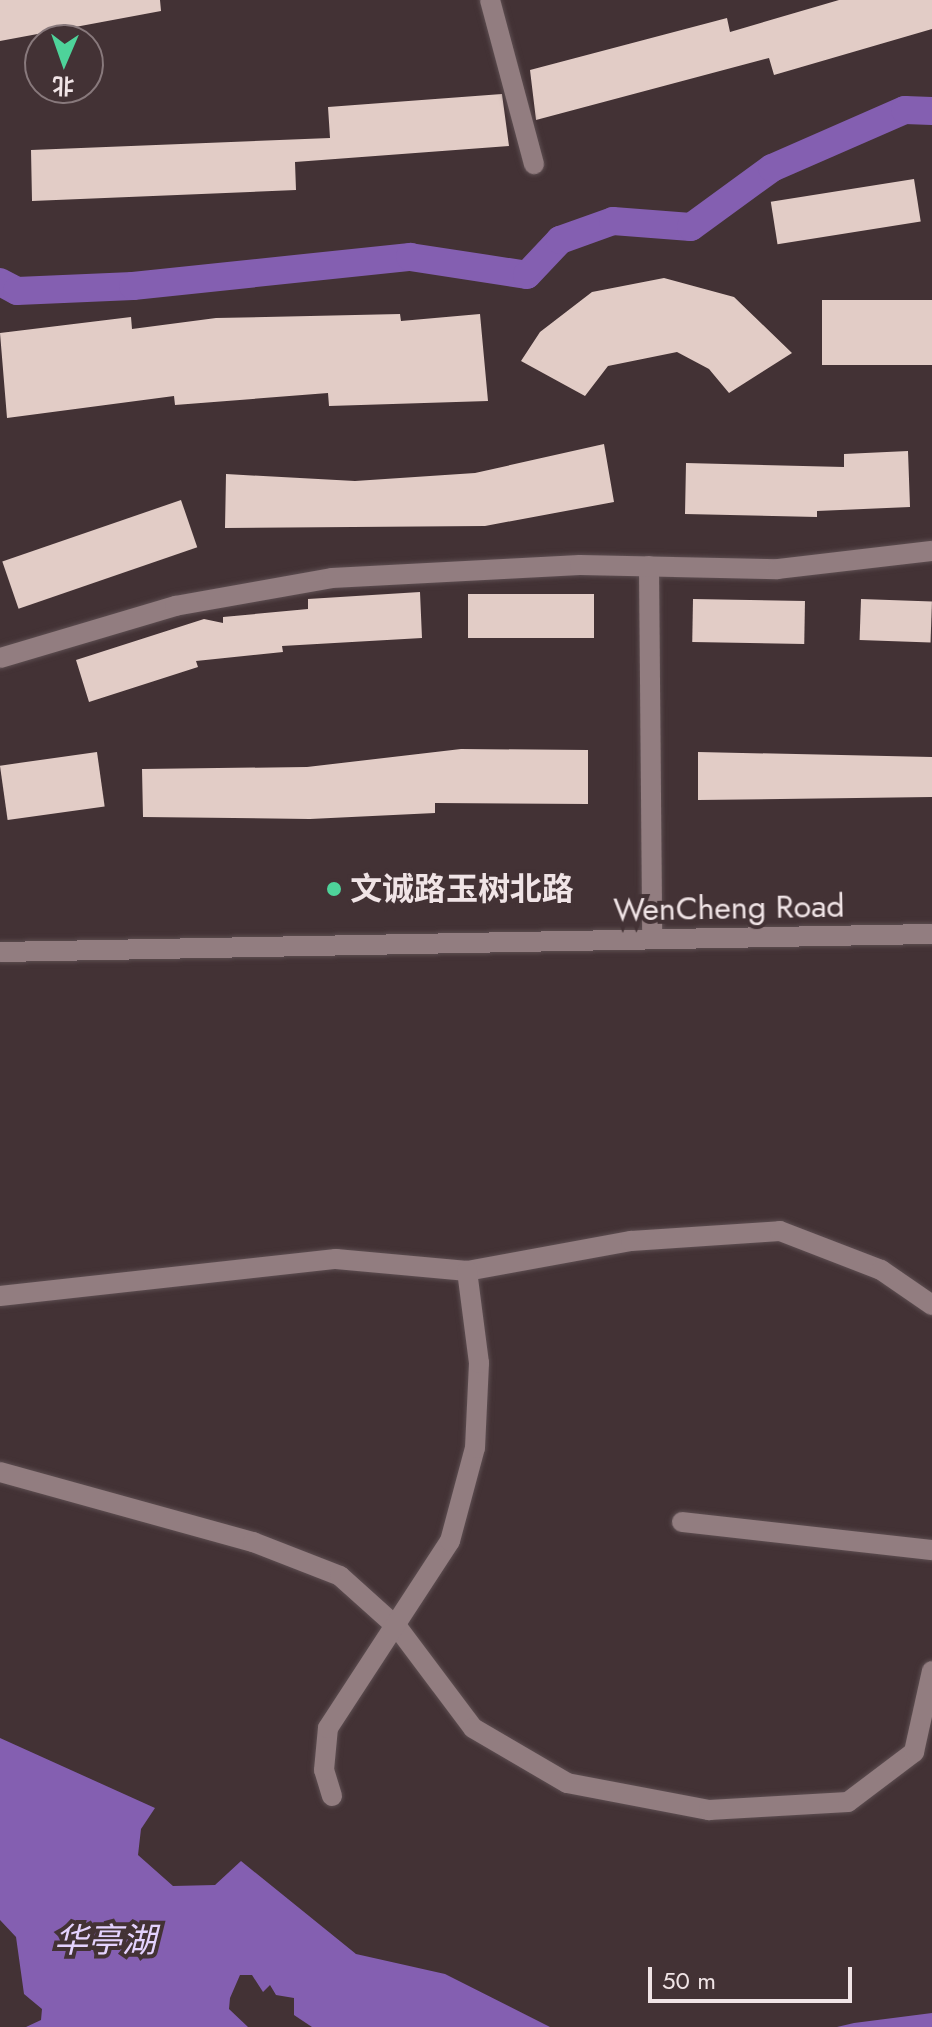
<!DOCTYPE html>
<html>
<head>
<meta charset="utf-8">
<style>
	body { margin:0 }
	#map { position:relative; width:932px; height:2027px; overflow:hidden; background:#433235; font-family:Jost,"Noto Sans SC",sans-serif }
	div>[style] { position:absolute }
	.water>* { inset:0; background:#845fb1 }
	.canal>* { height:28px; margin:-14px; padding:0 14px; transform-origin:14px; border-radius:14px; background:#845fb1 }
	.building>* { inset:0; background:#e2ccc6; transform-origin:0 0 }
	.roads { filter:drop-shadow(0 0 2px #5d4e51) drop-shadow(0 0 2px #5d4e51) }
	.minor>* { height:20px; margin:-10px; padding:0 10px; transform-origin:10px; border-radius:10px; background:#927d80 }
	.tertiary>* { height:20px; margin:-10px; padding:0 10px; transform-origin:10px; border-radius:10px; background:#927d80 }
	.dots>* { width:22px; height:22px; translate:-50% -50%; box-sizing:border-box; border:4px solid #433235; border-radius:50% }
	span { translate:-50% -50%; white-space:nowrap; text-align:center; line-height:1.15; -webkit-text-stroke:8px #433235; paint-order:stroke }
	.poi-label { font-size:32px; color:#f0e4e6; font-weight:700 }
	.left { translate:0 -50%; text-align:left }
	.street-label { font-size:32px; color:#f0e4e6 }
	.water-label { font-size:34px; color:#e4d2fe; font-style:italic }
	.north { position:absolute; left:24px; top:24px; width:80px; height:80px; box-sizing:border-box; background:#433235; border:2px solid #88797c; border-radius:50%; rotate:182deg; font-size:22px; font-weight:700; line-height:32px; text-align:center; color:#f0e4e6 }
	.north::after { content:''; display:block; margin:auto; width:28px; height:36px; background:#4ed39a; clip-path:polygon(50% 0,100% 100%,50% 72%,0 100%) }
	.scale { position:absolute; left:648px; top:1967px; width:204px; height:36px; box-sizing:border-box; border:4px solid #f0e4e6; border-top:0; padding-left:10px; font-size:24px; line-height:28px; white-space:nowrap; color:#f0e4e6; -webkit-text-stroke:6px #433235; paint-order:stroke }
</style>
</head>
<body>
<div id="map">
	<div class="water">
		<i style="clip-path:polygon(0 1738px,155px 1808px,141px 1829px,138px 1855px,173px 1886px,215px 1885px,241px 1861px,356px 1954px,445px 1974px,550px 2027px,312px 2027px,294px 2015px,294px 1998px,276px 1995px,270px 1985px,263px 1992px,252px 1975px,240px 1975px,230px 1998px,229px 2009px,248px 2027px,26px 2027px,41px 2020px,42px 2009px,24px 1994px,16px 1937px,0 1920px)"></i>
		<i style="clip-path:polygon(932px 2013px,932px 2027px,837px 2027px,854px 2023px)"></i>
	</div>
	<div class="canal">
		<i style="left:0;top:282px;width:19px;rotate:28deg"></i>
		<i style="left:17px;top:291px;width:116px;rotate:-2.5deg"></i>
		<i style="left:133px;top:286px;width:279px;rotate:-6deg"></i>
		<i style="left:410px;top:257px;width:118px;rotate:8.7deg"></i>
		<i style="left:527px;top:275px;width:48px;rotate:-46.7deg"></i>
		<i style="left:560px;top:240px;width:56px;rotate:-19.7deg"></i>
		<i style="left:613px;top:221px;width:78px;rotate:4.4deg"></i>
		<i style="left:691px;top:227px;width:100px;rotate:-36.1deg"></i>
		<i style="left:772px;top:168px;width:145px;rotate:-23.6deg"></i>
		<i style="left:905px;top:110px;width:27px;rotate:2deg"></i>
	</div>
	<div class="building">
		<i style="clip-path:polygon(0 0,160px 0,161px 11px,0 41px)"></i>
		<i style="clip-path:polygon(839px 0,932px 0,932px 29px,774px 75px,769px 58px,536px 120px,530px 70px,727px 18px,730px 32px)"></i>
		<i style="clip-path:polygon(502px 94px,509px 146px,295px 162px,296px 190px,32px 201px,31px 150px,330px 138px,328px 107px)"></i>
		<i style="left:914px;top:179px;width:43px;height:145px;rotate:81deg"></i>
		<i style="clip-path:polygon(664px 278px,734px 297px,792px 353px,729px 393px,709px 369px,677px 352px,608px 366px,585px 396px,521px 361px,540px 332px,592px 292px)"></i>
		<i style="left:932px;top:300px;width:65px;height:110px;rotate:90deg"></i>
		<i style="clip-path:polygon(400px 314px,401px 321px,480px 314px,488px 401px,329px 406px,328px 393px,175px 405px,174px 396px,7px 418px,0 333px,131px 317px,132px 329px,216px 318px)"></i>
		<i style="clip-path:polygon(604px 444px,614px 502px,485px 526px,225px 528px,226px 474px,355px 481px,475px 473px)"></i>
		<i style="clip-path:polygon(908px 451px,910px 507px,817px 511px,817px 517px,685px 514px,686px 463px,844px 467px,844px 454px)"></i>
		<i style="left:181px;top:500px;width:50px;height:189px;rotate:71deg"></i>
		<i style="clip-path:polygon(420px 592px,422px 638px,282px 646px,283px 652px,196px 661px,198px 667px,89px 702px,76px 660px,204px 619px,223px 623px,223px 617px,308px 609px,308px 599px)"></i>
		<i style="left:468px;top:594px;width:126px;height:44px"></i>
		<i style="left:693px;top:599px;width:112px;height:43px;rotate:1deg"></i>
		<i style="left:861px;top:599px;width:71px;height:41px;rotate:2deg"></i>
		<i style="clip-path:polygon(461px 749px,588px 750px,588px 804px,435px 803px,435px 813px,310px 819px,143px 817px,142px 769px,307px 767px)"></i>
		<i style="left:97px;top:752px;width:55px;height:98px;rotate:82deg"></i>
		<i style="clip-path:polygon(698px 752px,932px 757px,932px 797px,698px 800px)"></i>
	</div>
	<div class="roads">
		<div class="minor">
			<i style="left:490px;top:0;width:170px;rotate:75deg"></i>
			<i style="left:649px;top:566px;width:373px;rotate:89.5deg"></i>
			<i style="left:0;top:658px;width:183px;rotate:-16.5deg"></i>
			<i style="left:175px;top:606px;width:159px;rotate:-10.1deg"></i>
			<i style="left:332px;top:578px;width:248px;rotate:-3deg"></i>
			<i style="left:580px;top:565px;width:198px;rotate:1.2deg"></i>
			<i style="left:778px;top:569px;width:155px;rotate:-6.7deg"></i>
			<i style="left:0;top:1296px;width:338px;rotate:-6.3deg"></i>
			<i style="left:336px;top:1259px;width:132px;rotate:5.2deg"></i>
			<i style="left:467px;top:1271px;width:167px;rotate:-10.4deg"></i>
			<i style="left:631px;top:1241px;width:149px;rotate:-3.8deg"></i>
			<i style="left:780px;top:1231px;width:108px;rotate:21.1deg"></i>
			<i style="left:881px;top:1270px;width:62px;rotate:34.5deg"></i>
			<i style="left:0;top:1472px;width:263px;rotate:15.5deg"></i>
			<i style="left:253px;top:1542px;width:93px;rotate:21.3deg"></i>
			<i style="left:340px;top:1576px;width:78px;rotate:41.9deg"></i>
			<i style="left:398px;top:1628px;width:125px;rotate:53.1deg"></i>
			<i style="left:473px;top:1728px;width:109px;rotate:30.3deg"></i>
			<i style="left:567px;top:1783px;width:145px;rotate:10.8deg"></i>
			<i style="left:709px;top:1810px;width:139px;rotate:-3.3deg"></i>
			<i style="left:848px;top:1802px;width:83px;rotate:-37.1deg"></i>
			<i style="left:914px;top:1752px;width:83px;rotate:-77.5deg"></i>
			<i style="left:682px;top:1522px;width:252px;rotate:6.4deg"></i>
			<i style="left:332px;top:1796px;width:27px;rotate:-107deg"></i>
			<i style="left:324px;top:1770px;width:42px;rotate:-84.6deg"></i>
			<i style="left:328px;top:1728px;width:223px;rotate:-56.9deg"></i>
			<i style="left:450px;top:1541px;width:96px;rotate:-75deg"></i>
			<i style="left:475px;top:1448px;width:85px;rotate:-87.3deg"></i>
			<i style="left:479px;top:1363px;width:93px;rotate:-97.4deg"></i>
		</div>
		<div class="tertiary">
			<i style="left:0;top:952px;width:932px;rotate:-1.11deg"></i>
		</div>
	</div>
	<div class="dots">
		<i style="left:334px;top:889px;background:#4ed39a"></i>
	</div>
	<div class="poi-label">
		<span class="left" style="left:350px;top:889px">文诚路玉树北路</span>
	</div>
	<div class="street-label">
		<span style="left:729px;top:908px;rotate:-1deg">WenCheng Road</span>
	</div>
	<div class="water-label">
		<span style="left:105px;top:1941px">华亭湖</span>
	</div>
	<div class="north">北</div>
	<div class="scale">50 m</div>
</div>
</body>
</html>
